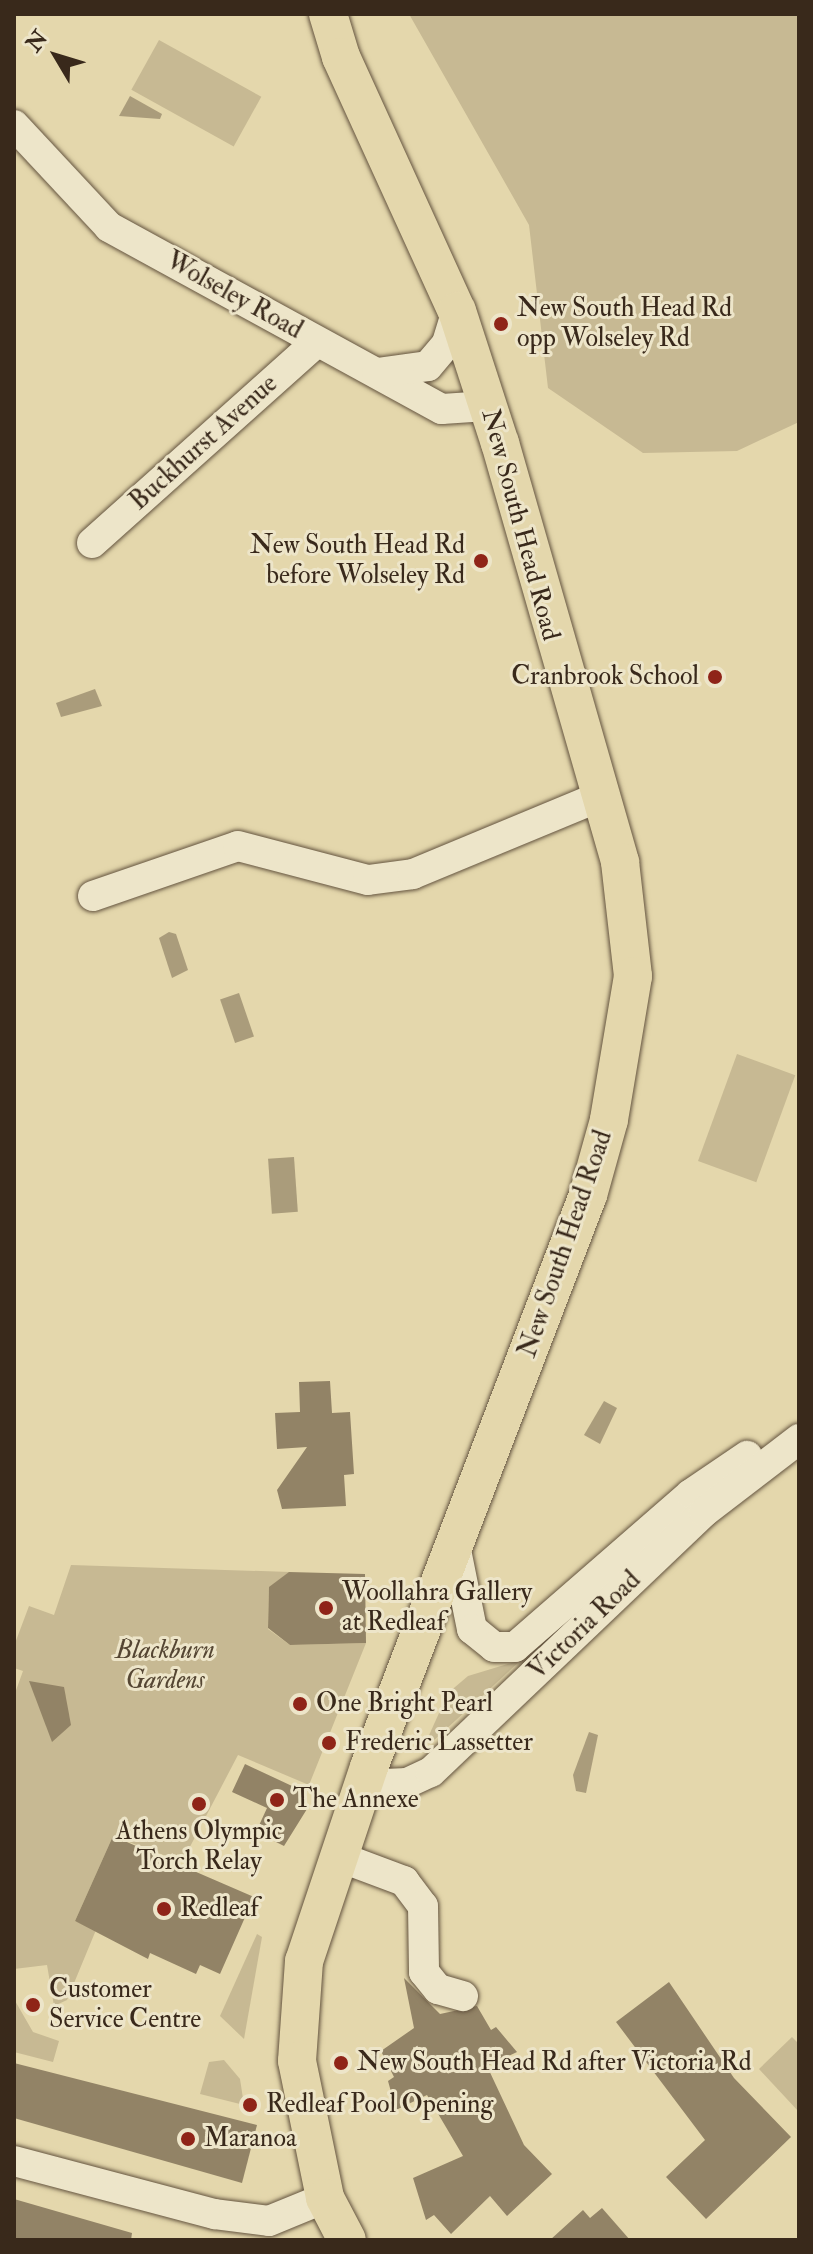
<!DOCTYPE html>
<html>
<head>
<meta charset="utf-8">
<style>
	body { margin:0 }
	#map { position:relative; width:813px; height:2254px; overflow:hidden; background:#e4d7ac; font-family:"IM FELL Double Pica",serif }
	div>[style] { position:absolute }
	.green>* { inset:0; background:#c7b993; transform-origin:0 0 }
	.water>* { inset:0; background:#aa9c7b; transform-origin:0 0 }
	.building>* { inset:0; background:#928366 }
	.roads { filter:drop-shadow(0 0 2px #64543f) drop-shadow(0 0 2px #64543f) }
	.minor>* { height:30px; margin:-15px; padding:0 15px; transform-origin:15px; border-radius:15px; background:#ede5c9 }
	.major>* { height:38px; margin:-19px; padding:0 19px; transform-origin:19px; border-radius:19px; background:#e4d7ac }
	.dots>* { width:22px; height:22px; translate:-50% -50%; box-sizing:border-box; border:4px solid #ede5c9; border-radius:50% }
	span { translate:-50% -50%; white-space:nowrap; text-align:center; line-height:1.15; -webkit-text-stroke:6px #ede5c9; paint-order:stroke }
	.street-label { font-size:26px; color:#39291b }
	.poi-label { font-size:26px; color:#39291b }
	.left { translate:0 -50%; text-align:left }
	.right { translate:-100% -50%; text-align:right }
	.park-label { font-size:26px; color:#554633; font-style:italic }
	.frame { position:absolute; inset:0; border:16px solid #39291b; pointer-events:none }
	.north { position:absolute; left:16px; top:16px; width:80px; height:80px; -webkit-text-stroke:6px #ede5c9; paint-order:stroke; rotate:308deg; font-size:22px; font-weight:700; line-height:32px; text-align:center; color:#39291b }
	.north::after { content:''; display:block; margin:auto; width:28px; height:36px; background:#39291b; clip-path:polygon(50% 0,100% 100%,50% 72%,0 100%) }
</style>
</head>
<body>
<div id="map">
	<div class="green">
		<i style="clip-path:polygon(409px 14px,799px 14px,799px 422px,737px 451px,643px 453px,548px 388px,529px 225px)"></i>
		<i style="left:159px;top:40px;width:117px;height:57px;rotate:29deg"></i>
		<i style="left:737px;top:1054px;width:62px;height:114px;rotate:20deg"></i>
		<i style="clip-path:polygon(71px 1565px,290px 1572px,269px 1588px,268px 1629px,290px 1645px,366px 1643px,309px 1785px,238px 1755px,182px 1862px,113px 1836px,75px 1921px,96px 1930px,67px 2000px,54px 2006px,47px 1965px,14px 1969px,14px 1696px,23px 1671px,14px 1668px,14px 1646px,29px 1606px,54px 1615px)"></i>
		<i style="clip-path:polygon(521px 1660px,430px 1744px,426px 1742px,448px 1693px,468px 1676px)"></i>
		<i style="clip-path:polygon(257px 1934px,262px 1937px,244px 2039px,220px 2016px)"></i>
		<i style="clip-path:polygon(14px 1999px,33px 2032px,59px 2041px,53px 2062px,14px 2052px)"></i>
		<i style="clip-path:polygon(792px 2037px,799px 2044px,799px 2112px,759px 2069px)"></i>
		<i style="clip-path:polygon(224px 2060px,240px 2079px,244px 2105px,200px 2094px,209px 2062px)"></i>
	</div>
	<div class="water">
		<i style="clip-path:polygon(130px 96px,162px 114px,160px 119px,119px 116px)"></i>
		<i style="clip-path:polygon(95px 689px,102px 706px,61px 717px,56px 703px)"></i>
		<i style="clip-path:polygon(169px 932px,176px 934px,188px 970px,172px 978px,159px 938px)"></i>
		<i style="left:239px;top:993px;width:46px;height:20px;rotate:71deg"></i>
		<i style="left:294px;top:1157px;width:55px;height:26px;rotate:86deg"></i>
		<i style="clip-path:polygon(604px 1401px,617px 1408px,600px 1444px,584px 1435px)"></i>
		<i style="clip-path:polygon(589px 1732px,598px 1735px,586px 1793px,576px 1791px,573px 1775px)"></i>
	</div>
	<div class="building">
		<i style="clip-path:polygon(330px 1381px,332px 1413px,350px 1412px,354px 1474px,344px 1475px,346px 1506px,282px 1509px,277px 1490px,307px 1447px,277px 1449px,275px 1413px,300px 1412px,299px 1382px)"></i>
		<i style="clip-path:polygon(289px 1572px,365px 1574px,366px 1643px,290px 1645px,268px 1628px,269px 1587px)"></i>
		<i style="clip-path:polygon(29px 1681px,64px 1687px,71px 1725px,52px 1742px)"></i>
		<i style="clip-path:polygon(245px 1764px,307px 1793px,307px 1809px,284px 1846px,256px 1832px,267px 1808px,232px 1792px)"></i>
		<i style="clip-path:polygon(113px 1836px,254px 1897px,220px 1974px,200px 1965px,196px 1974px,150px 1953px,148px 1959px,75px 1921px)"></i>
		<i style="clip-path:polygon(404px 1978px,440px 2014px,477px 2006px,491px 2030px,496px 2027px,517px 2052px,487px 2066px,524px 2145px,552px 2174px,507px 2216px,490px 2196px,451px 2234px,434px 2215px,426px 2220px,413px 2178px,463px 2156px,427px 2095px,396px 2110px,388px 2081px,394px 2077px,381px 2051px,414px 2028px)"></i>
		<i style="clip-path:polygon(669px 1982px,734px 2078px,791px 2137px,706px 2219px,666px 2177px,705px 2140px,616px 2022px)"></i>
		<i style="clip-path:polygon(14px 2063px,257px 2125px,242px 2183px,14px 2118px)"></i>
		<i style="clip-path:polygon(14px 2199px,132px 2233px,131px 2240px,14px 2240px)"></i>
		<i style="clip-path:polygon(602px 2208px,630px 2240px,550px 2240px,583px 2210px,590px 2218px)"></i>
	</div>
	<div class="roads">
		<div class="minor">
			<i style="left:14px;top:125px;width:139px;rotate:47deg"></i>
			<i style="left:109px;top:227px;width:379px;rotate:28.7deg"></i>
			<i style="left:442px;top:409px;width:45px;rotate:-3.8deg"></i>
			<i style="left:377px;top:373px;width:51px;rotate:-7.8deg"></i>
			<i style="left:428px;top:366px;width:30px;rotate:-50deg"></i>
			<i style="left:447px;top:343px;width:34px;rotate:-73deg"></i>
			<i style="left:92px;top:543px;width:300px;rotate:-41.8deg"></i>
			<i style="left:93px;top:896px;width:153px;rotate:-19deg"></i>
			<i style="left:238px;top:846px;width:134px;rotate:14.7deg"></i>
			<i style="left:368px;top:880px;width:45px;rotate:-7.6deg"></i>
			<i style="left:413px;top:874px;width:204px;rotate:-22.5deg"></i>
			<i style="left:455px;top:1545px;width:86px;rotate:78.6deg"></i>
			<i style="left:472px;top:1629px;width:28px;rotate:39deg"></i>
			<i style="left:494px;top:1647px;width:21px"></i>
			<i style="left:515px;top:1647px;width:233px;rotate:-41deg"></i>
			<i style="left:691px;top:1494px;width:68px;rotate:-34.2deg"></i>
			<i style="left:362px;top:1785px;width:45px;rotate:-2.5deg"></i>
			<i style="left:407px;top:1783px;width:26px;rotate:-25deg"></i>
			<i style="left:431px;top:1772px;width:377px;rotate:-43.6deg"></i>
			<i style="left:704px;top:1512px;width:120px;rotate:-37.5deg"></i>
			<i style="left:337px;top:1856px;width:72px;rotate:20.5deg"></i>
			<i style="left:404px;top:1881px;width:31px;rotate:53deg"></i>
			<i style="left:423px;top:1906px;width:66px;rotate:89.1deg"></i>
			<i style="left:424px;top:1972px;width:22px;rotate:51deg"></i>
			<i style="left:438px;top:1989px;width:26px;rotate:16deg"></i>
			<i style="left:14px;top:2161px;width:208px;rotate:14.8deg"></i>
			<i style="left:215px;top:2214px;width:54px;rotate:7.4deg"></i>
			<i style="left:269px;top:2221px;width:61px;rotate:-22.3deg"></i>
		</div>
		<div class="major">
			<i style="left:328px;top:14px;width:45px;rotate:73.2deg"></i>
			<i style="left:341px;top:57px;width:279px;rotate:65.5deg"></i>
			<i style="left:457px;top:311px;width:139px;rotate:72deg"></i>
			<i style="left:500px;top:443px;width:436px;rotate:74deg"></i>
			<i style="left:620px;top:862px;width:115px;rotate:83.5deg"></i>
			<i style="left:633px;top:976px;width:146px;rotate:99.5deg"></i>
			<i style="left:609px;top:1120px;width:78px;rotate:105.6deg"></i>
			<i style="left:588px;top:1195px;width:612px;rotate:110.95deg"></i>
			<i style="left:369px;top:1767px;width:205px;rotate:108.5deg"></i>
			<i style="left:304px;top:1961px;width:100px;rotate:94deg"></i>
			<i style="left:297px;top:2061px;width:140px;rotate:78.4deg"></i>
			<i style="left:325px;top:2198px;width:47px;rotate:62.4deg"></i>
		</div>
	</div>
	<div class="dots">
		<i style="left:501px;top:324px;background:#8f2418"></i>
		<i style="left:481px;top:561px;background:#8f2418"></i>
		<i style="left:715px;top:677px;background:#8f2418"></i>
		<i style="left:326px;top:1608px;background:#8f2418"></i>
		<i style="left:300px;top:1704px;background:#8f2418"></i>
		<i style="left:329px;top:1743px;background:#8f2418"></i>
		<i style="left:277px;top:1800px;background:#8f2418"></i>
		<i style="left:199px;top:1804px;background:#8f2418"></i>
		<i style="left:164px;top:1909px;background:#8f2418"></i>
		<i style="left:33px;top:2005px;background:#8f2418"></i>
		<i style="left:341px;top:2063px;background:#8f2418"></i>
		<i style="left:250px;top:2105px;background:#8f2418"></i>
		<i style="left:188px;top:2139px;background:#8f2418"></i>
	</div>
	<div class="street-label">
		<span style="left:234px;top:296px;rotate:29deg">Wolseley Road</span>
		<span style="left:204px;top:443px;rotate:-42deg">Buckhurst Avenue</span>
		<span style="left:520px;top:525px;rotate:75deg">New South Head Road</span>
		<span style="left:566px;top:1244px;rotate:-71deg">New South Head Road</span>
		<span style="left:585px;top:1626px;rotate:-44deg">Victoria Road</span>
	</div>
	<div class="poi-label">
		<span class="left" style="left:517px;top:324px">New South Head Rd<br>opp Wolseley Rd</span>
		<span class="right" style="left:465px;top:561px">New South Head Rd<br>before Wolseley Rd</span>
		<span class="right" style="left:699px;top:677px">Cranbrook School</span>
		<span class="left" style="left:342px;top:1608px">Woollahra Gallery<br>at Redleaf</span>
		<span class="left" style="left:316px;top:1704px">One Bright Pearl</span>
		<span class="left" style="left:345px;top:1743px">Frederic Lassetter</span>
		<span class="left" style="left:293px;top:1800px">The Annexe</span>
		<span style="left:199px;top:1847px">Athens Olympic<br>Torch Relay</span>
		<span class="left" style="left:180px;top:1909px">Redleaf</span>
		<span class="left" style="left:49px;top:2005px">Customer<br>Service Centre</span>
		<span class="left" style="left:357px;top:2063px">New South Head Rd after Victoria Rd</span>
		<span class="left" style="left:266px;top:2105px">Redleaf Pool Opening</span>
		<span class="left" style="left:204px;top:2139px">Maranoa</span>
	</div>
	<div class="park-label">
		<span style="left:165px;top:1666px">Blackburn<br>Gardens</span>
	</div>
	<div class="frame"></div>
	<div class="north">N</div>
</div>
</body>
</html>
